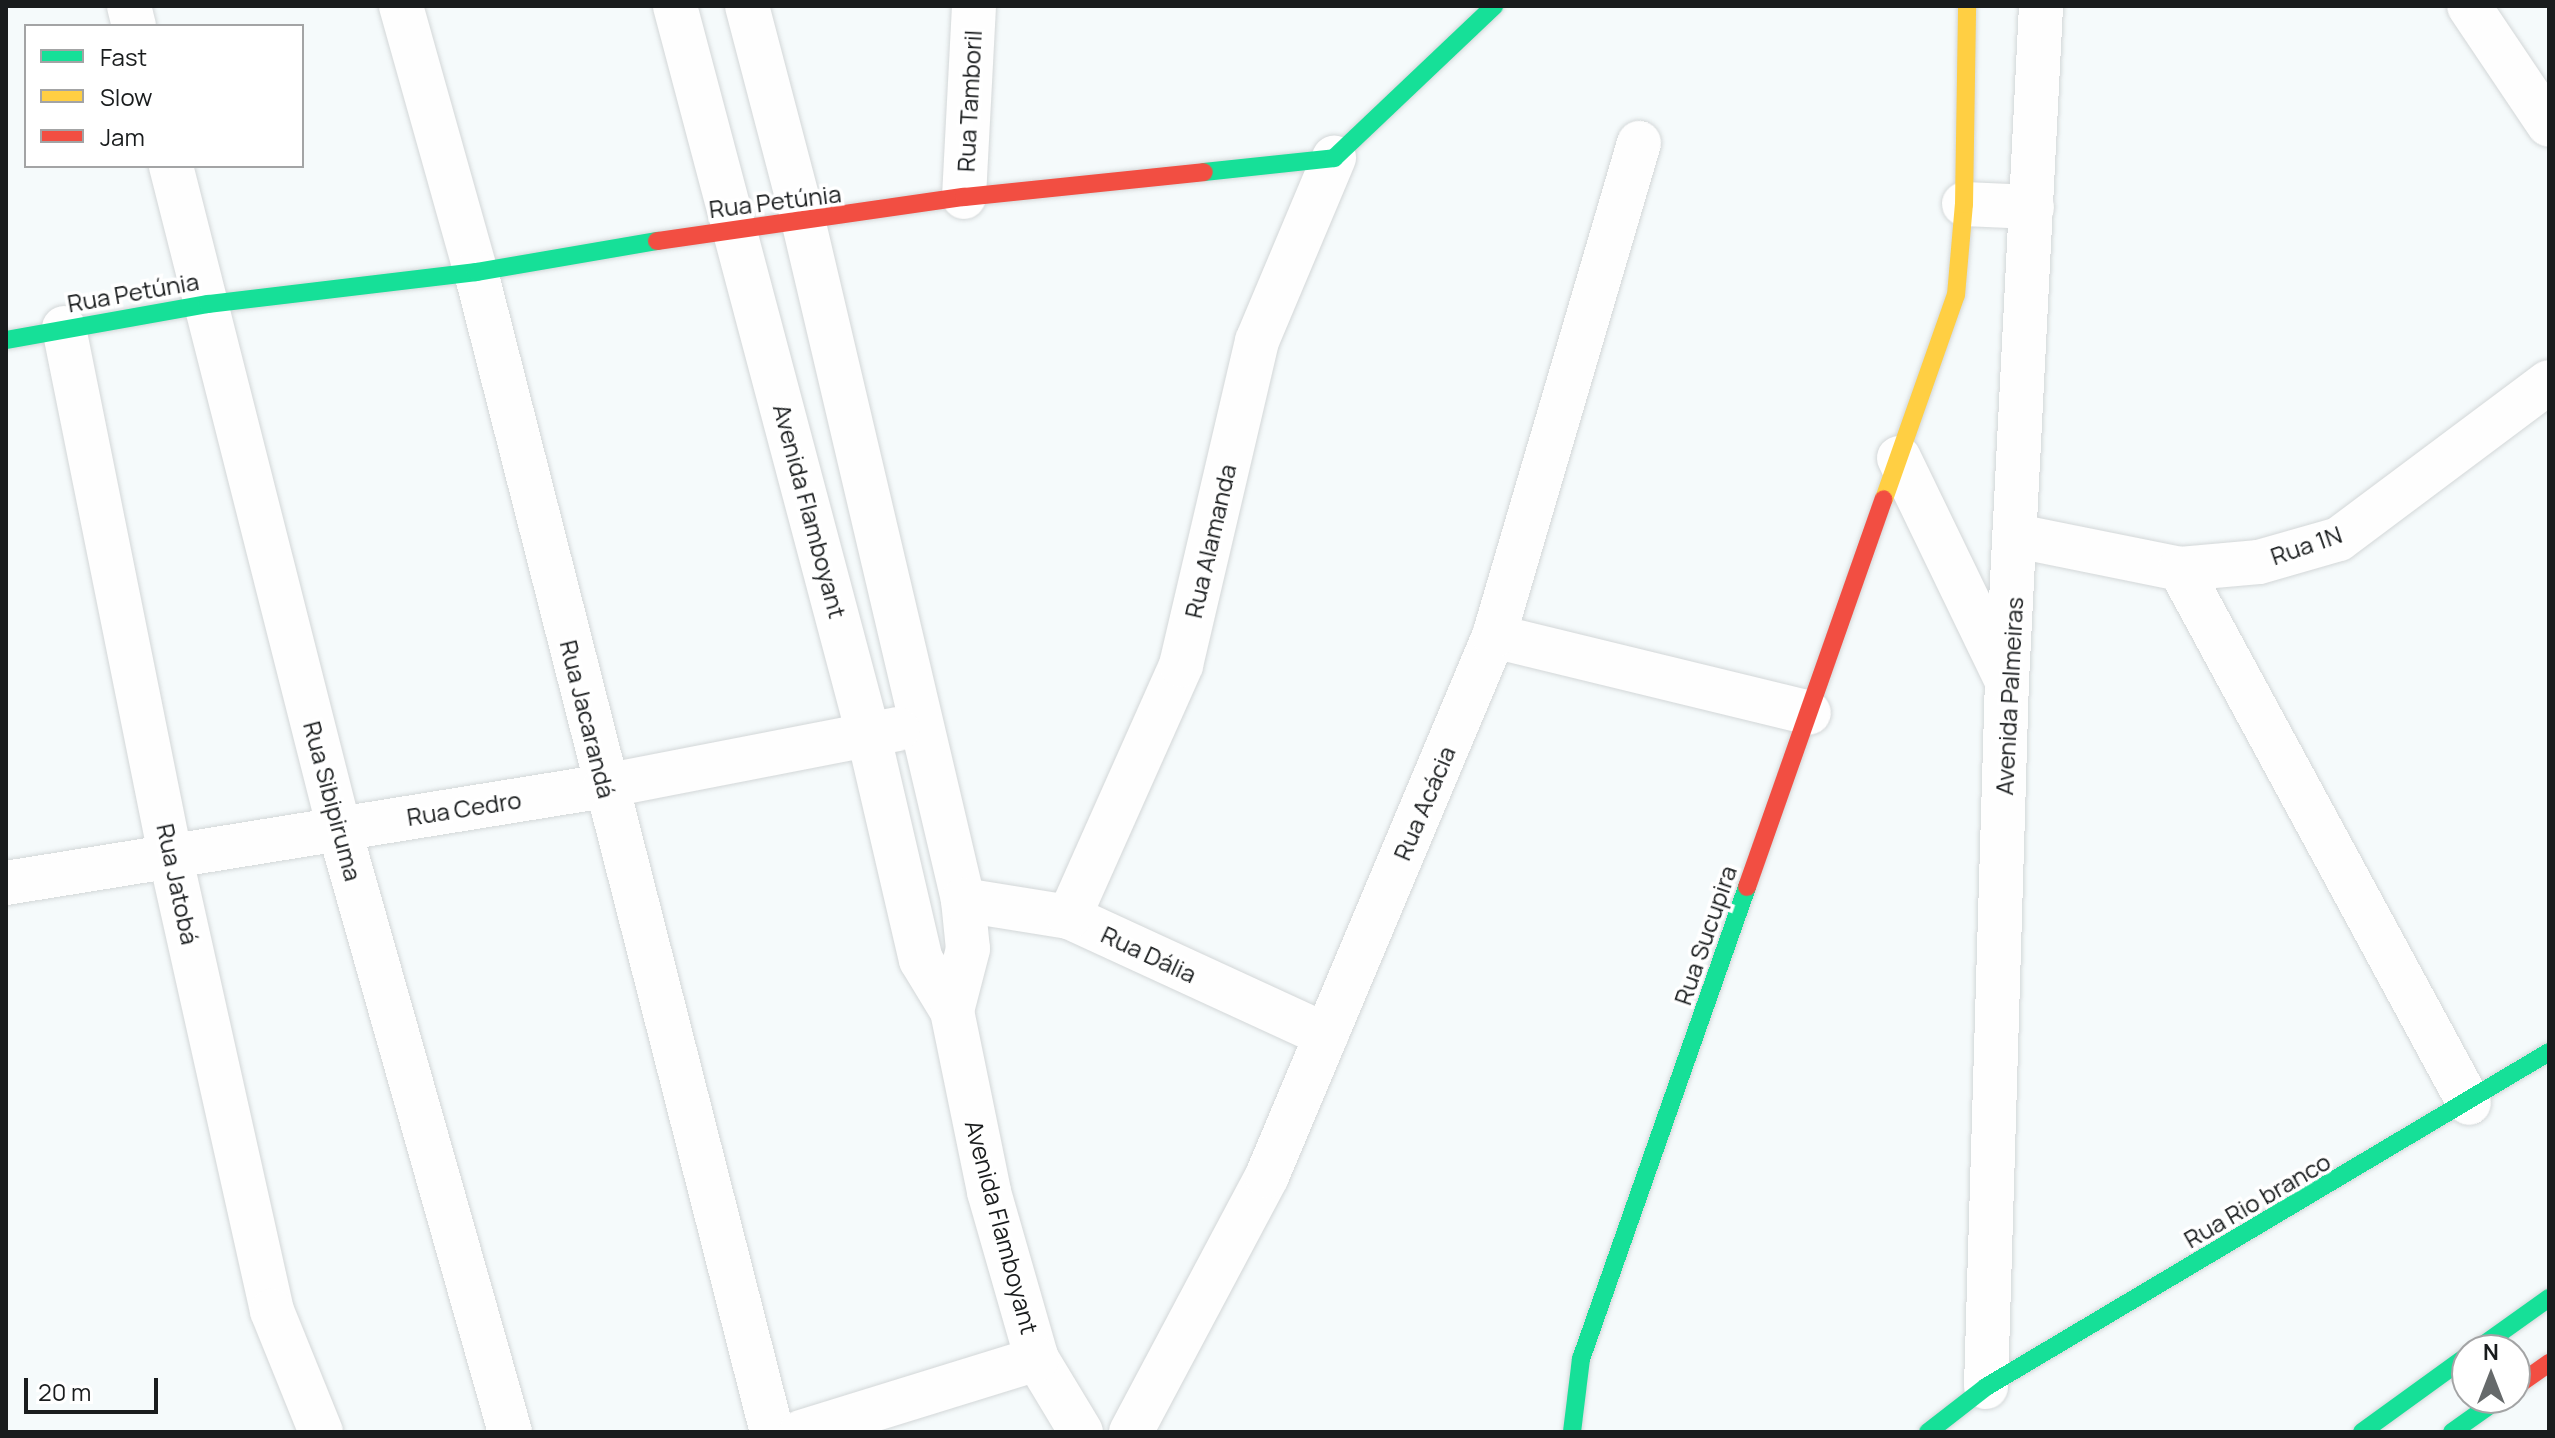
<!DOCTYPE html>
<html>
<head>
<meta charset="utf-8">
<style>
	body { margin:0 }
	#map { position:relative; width:2555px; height:1438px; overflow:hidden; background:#f5fafb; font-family:Manrope,sans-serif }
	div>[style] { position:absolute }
	.roads { filter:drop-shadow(0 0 2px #d3d7d8) drop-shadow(0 0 2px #d3d7d8) }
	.street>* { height:44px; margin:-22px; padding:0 22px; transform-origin:22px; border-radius:22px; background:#fefefe }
	.fast>* { height:18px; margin:-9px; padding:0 9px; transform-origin:9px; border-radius:9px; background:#16e098 }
	.slow>* { height:18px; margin:-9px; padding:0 9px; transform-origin:9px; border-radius:9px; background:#ffcf43 }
	.jam>* { height:18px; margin:-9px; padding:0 9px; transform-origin:9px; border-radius:9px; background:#f24e42 }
	span { translate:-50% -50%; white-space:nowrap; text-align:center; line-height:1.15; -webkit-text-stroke:7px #fff; paint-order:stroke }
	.street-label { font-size:24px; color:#191c1d }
	.frame { position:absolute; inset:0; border:8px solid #191c1d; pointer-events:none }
	.legend { position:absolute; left:24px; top:24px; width:280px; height:144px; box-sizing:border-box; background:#fff; border:2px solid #a3a4a5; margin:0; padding:10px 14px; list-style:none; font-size:24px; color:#191c1d }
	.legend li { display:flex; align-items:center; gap:16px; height:40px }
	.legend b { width:40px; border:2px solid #a3a4a5 }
	.north { position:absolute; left:2451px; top:1334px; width:80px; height:80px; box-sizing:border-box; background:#fff; border:2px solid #a3a4a5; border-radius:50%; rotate:0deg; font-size:22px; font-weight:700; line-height:32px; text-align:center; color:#191c1d }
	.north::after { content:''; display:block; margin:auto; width:28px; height:36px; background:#666a6b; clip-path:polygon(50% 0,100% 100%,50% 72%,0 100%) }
	.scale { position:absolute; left:24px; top:1378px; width:134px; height:36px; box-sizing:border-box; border:4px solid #191c1d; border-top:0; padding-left:10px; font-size:24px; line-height:28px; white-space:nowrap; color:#191c1d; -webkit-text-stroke:6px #fff; paint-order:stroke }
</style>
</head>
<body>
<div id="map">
	<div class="roads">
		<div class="street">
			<i style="left:129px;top:6px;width:21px;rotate:76deg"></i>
			<i style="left:401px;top:6px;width:276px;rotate:74.3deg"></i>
			<i style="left:476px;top:272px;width:1197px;rotate:75.69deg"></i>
			<i style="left:675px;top:6px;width:756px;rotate:75.14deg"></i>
			<i style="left:869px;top:737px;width:229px;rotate:76.9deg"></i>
			<i style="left:921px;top:960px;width:60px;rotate:58.7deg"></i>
			<i style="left:952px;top:1011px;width:185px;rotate:78.4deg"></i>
			<i style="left:989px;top:1192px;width:174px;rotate:74deg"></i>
			<i style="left:1037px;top:1359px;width:85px;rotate:58.9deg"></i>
			<i style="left:747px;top:6px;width:225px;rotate:75.3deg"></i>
			<i style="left:804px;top:224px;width:694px;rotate:76.76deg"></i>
			<i style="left:963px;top:900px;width:49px;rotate:84.2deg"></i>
			<i style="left:968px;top:949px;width:64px;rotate:104.5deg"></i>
			<i style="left:2469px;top:6px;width:143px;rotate:56.1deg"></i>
			<i style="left:171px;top:166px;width:683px;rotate:75.76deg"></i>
			<i style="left:339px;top:828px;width:628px;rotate:74.19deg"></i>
			<i style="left:964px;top:197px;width:191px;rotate:-87deg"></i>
			<i style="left:1964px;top:204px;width:68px;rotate:2.5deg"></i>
			<i style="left:64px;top:328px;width:542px;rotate:78.61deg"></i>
			<i style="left:171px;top:859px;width:463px;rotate:77.4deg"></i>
			<i style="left:272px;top:1311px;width:131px;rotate:68deg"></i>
			<i style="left:1899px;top:458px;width:246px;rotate:64.2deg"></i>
			<i style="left:2017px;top:536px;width:166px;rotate:11.4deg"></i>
			<i style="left:2180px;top:569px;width:79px;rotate:-5.1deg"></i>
			<i style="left:2259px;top:562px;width:83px;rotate:-16deg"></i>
			<i style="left:2339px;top:539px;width:262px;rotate:-36.8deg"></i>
			<i style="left:2180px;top:569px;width:607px;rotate:61.58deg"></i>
			<i style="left:1494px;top:636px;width:324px;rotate:13.7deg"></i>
			<i style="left:6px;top:883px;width:607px;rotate:-9.2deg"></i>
			<i style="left:605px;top:786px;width:298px;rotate:-11deg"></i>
			<i style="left:963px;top:900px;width:107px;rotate:9.1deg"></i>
			<i style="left:1069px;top:917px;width:283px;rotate:24.7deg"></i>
			<i style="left:1069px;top:917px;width:276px;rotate:-66deg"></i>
			<i style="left:1181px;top:665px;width:333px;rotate:-76.8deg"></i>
			<i style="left:1257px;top:341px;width:199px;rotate:-67.2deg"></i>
			<i style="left:1986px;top:1387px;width:707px;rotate:-88.3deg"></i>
			<i style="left:2007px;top:680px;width:675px;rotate:-87.11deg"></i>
			<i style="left:801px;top:1432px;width:247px;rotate:-17.2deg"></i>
			<i style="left:1131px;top:1432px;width:290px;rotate:-62deg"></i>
			<i style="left:1267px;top:1176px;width:586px;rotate:-67.2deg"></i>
			<i style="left:1494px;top:636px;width:514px;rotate:-73.61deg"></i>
		</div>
		<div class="fast">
			<i style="left:1204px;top:172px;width:131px;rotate:-6.1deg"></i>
			<i style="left:1334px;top:158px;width:221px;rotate:-43.5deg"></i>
			<i style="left:6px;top:340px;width:205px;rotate:-10.1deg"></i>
			<i style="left:208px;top:304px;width:270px;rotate:-6.8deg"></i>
			<i style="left:476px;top:272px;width:184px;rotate:-9.7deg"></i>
			<i style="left:2476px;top:1350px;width:90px;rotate:-35.5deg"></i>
			<i style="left:1572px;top:1432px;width:74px;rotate:-83deg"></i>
			<i style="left:1581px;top:1359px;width:500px;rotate:-70.62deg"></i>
			<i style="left:1928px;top:1432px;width:73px;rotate:-37.8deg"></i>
			<i style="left:1986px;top:1387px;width:655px;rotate:-30.75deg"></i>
			<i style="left:2362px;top:1432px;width:130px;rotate:-35.9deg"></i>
			<i style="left:2452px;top:1432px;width:59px;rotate:-35.3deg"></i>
		</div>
		<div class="slow">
			<i style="left:1884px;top:499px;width:216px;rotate:-70.6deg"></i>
			<i style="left:1956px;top:295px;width:91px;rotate:-85deg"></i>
			<i style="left:1964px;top:204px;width:198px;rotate:-89.1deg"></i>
		</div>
		<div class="jam">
			<i style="left:657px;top:241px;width:310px;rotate:-8.2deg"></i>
			<i style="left:964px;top:197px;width:241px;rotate:-5.9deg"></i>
			<i style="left:1747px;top:887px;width:411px;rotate:-70.6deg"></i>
			<i style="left:2515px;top:1387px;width:42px;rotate:-35.2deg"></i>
		</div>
	</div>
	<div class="street-label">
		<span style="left:969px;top:101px;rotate:-87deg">Rua Tamboril</span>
		<span style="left:775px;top:201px;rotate:-7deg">Rua Petúnia</span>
		<span style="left:133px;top:292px;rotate:-10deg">Rua Petúnia</span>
		<span style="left:810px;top:511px;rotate:75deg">Avenida Flamboyant</span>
		<span style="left:1210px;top:541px;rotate:-77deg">Rua Alamanda</span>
		<span style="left:2306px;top:545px;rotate:-19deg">Rua 1N</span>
		<span style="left:2009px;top:696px;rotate:-87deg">Avenida Palmeiras</span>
		<span style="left:588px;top:719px;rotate:76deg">Rua Jacarandá</span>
		<span style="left:333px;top:801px;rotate:75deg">Rua Sibipiruma</span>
		<span style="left:1424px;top:803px;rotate:-67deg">Rua Acácia</span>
		<span style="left:464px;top:808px;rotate:-9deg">Rua Cedro</span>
		<span style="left:178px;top:884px;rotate:78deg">Rua Jatobá</span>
		<span style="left:1705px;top:935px;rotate:-71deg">Rua Sucupira</span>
		<span style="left:1149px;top:954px;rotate:25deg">Rua Dália</span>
		<span style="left:2257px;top:1200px;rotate:-30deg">Rua Rio branco</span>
		<span style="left:1002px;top:1227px;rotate:75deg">Avenida Flamboyant</span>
	</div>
	<div class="frame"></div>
	<ul class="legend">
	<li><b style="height:10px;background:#16e098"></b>Fast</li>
	<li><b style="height:10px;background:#ffcf43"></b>Slow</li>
	<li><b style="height:10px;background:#f24e42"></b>Jam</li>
	</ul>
	<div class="north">N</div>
	<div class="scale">20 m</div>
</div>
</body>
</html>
